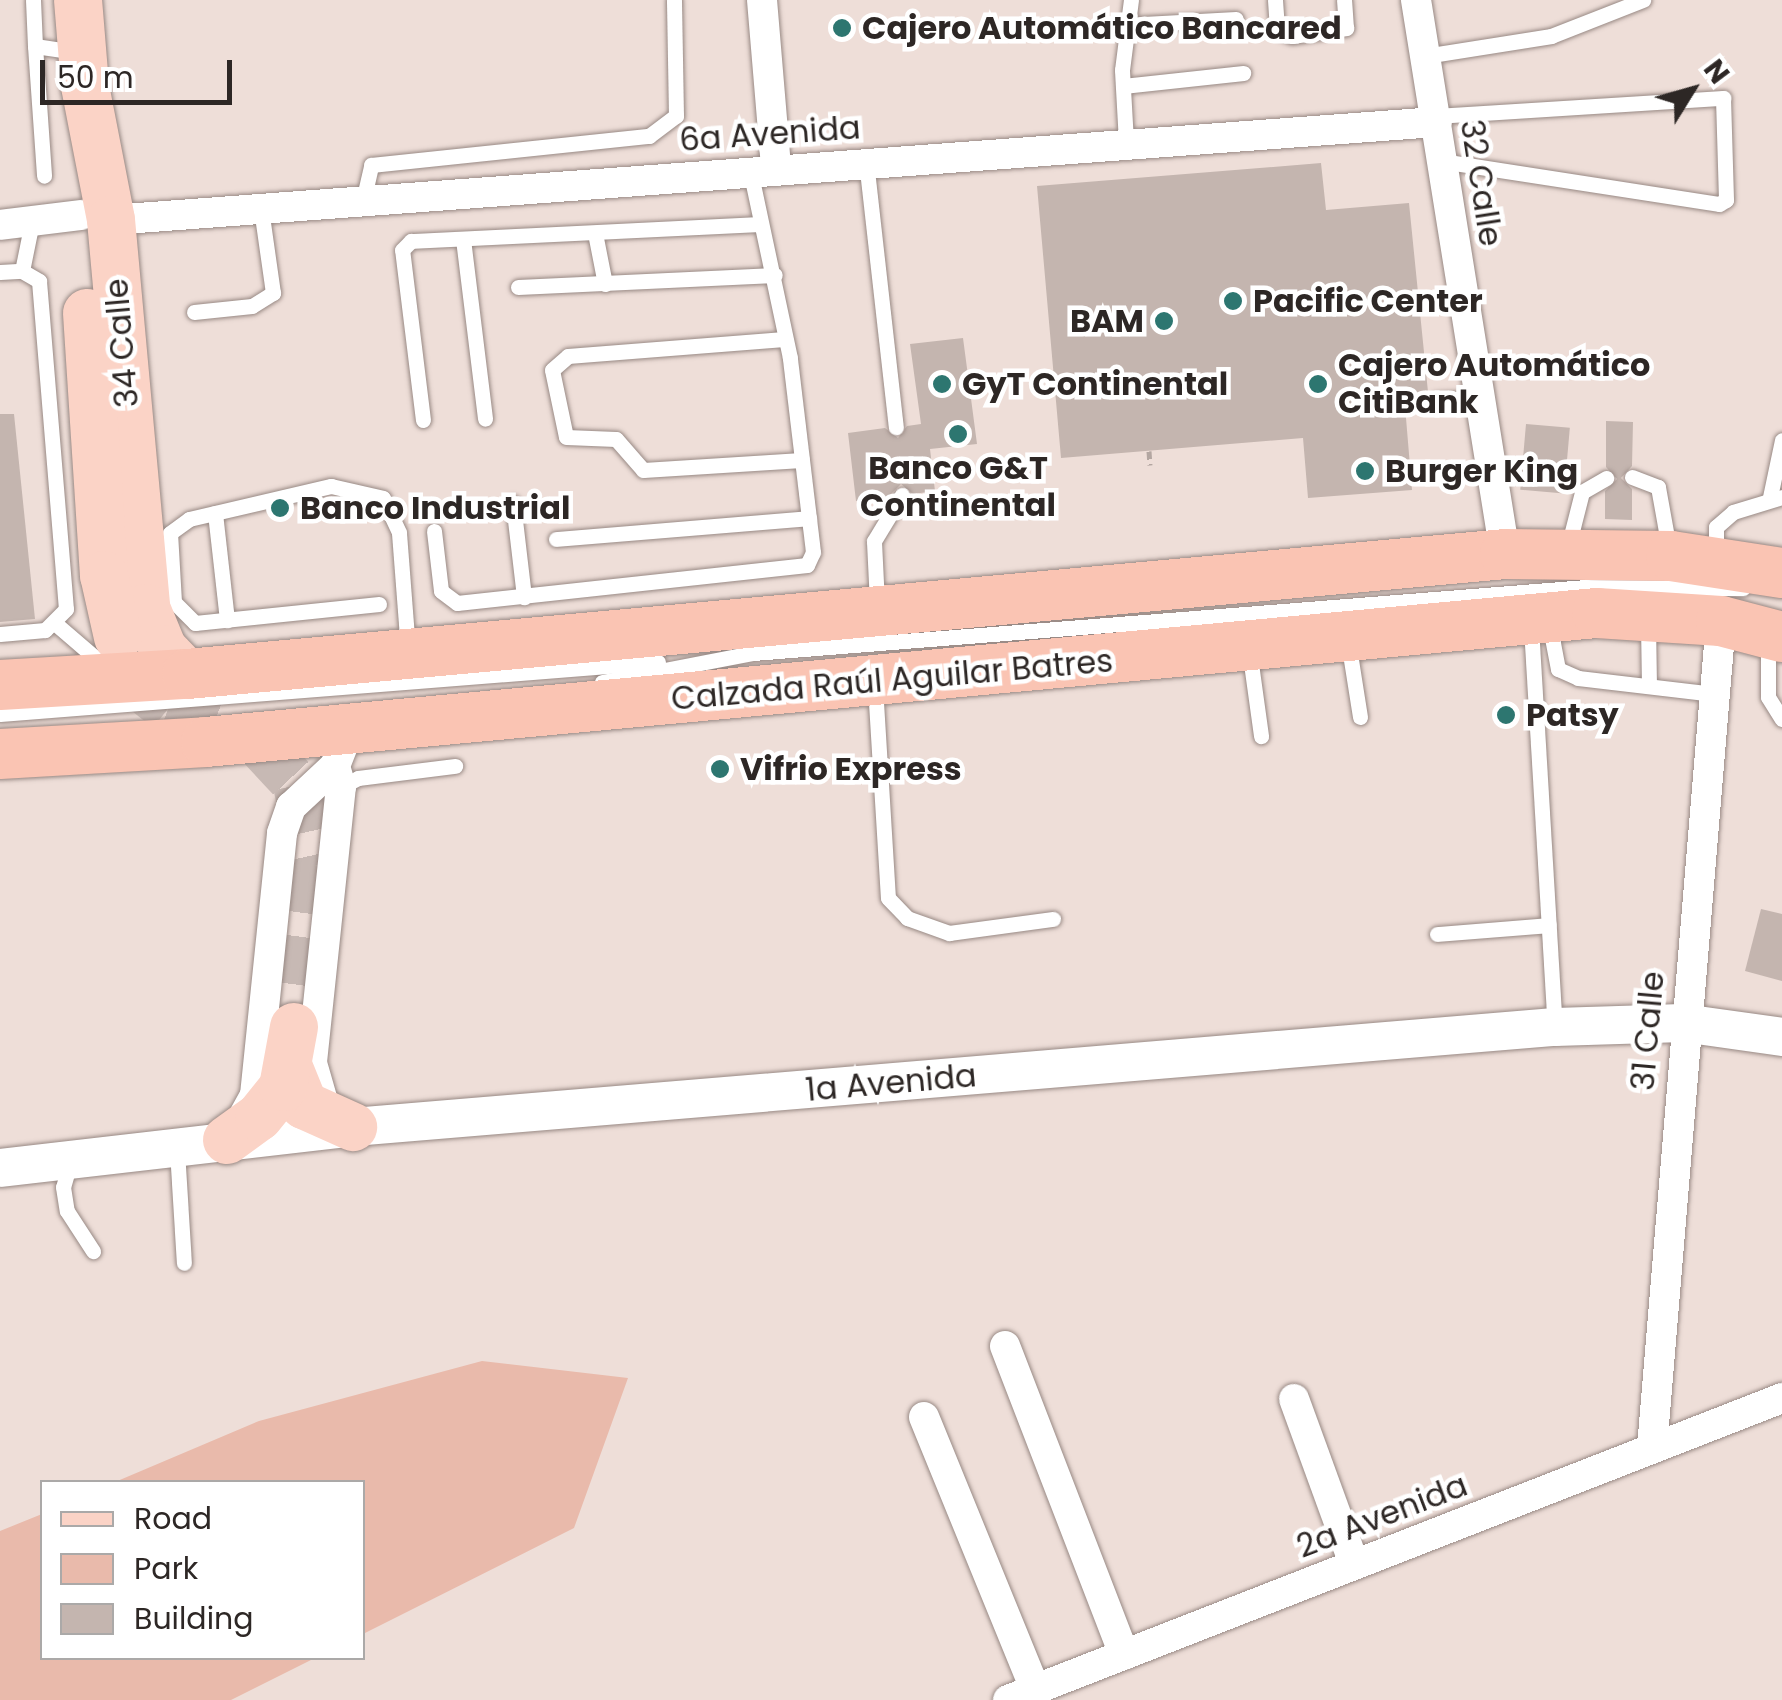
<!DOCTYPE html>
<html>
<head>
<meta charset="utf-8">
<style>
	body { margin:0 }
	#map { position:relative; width:1782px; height:1700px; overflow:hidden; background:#eeded8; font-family:Poppins,sans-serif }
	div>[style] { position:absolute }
	.green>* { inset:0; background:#e9baab }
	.building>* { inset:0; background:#c4b5af; transform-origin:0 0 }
	.primary-tunnel>* { height:48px; margin-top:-24px; transform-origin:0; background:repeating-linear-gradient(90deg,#c7b9b4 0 48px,transparent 0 72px) }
	.path>* { height:5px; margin-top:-2.5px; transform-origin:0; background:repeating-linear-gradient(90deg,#b3a6a1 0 8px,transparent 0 13px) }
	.roads { filter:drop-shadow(0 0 2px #988984) drop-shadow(0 0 2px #988984) }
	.service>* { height:15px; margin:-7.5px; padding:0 7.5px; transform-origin:7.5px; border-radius:7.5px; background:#fff }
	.minor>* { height:30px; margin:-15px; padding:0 15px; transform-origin:15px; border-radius:15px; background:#fff }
	.tertiary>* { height:38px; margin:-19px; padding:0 19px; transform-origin:19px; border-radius:19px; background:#fff }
	.primary>* { height:48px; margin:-24px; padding:0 24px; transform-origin:24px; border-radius:24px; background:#fbd3c6 }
	.trunk>* { height:50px; margin:-25px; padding:0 25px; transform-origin:25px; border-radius:25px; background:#fac4b3 }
	.dots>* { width:28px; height:28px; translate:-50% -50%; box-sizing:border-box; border:5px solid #fff; border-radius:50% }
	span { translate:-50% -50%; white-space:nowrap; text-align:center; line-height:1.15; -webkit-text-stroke:9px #fff; paint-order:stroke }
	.poi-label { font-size:32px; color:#2d2725; font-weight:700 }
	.left { translate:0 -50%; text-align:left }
	.right { translate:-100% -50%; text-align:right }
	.street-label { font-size:32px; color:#2d2725 }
	.legend { position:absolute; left:40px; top:1480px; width:325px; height:180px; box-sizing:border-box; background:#fff; border:2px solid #aba9a8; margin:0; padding:12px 18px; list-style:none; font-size:30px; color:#2d2725 }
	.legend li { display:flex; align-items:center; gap:20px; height:50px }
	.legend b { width:50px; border:2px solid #aba9a8 }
	.north { position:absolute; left:1642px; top:40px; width:100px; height:100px; -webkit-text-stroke:8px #fff; paint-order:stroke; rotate:53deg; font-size:28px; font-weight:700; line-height:40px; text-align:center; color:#2d2725 }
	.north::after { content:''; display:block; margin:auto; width:35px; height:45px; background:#2d2725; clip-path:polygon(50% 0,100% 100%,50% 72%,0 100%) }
	.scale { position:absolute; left:40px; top:60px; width:192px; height:45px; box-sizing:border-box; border:5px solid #2d2725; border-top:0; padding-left:12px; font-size:30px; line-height:35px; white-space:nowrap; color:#2d2725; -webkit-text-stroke:8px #fff; paint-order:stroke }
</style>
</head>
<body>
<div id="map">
	<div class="green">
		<i style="clip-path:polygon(482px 1361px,628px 1378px,574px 1528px,363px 1634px,362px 1482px,115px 1482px,259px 1421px)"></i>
		<i style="clip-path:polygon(42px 1514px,42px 1658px,315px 1658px,231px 1700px,0 1700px,0 1531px)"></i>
	</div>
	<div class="building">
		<i style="clip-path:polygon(1321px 163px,1326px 210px,1409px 203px,1428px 392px,1404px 394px,1412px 490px,1308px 498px,1303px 438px,1061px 458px,1037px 186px)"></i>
		<i style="clip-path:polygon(963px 338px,977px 444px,930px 449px,935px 491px,913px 494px,901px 484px,888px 497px,856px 501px,848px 433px,885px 428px,898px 438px,907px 426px,921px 424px,910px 344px)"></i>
		<i style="clip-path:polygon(0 414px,14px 414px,35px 619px,0 622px)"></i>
		<i style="clip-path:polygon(1606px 421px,1633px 422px,1632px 466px,1621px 478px,1632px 489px,1632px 520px,1605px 519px,1605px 491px,1617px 479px,1606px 467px)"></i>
		<i style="left:1526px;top:424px;width:44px;height:66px;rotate:5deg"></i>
		<i style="clip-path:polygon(1761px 909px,1782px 914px,1782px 981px,1745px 971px)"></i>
	</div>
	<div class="primary-tunnel">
		<i style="left:128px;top:659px;width:34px;rotate:63deg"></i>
		<i style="left:143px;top:689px;width:32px;rotate:39deg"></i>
		<i style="left:168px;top:709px;width:96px;rotate:20.7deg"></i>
		<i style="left:258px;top:743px;width:57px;rotate:47.1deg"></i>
		<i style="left:297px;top:785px;width:83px;rotate:77.5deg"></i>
		<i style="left:315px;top:866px;width:162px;rotate:97.4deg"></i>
	</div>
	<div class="path">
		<i style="left:1149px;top:451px;width:14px;rotate:86deg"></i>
	</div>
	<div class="roads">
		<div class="service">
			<i style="left:33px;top:0;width:46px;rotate:87.5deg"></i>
			<i style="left:35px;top:46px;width:40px;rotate:8.5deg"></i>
			<i style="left:1275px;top:0;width:30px;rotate:86deg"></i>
			<i style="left:1277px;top:30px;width:16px;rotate:22deg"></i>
			<i style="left:1292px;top:36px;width:55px;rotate:-8.4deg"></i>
			<i style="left:1346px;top:28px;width:28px;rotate:-94deg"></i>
			<i style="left:1125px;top:25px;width:111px;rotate:-3.1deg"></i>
			<i style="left:35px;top:46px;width:130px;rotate:86deg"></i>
			<i style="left:1425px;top:56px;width:128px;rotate:-9deg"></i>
			<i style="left:1551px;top:36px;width:99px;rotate:-21.4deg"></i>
			<i style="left:1123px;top:86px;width:121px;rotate:-6.2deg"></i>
			<i style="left:1435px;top:116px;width:289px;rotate:-3.6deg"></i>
			<i style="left:1723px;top:98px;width:102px;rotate:88.3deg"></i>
			<i style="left:1726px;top:200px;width:8px;rotate:150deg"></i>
			<i style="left:1719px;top:204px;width:280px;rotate:-171.2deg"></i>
			<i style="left:1126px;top:142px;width:72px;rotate:-93.2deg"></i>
			<i style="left:1122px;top:70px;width:71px;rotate:-82.7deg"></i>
			<i style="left:866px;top:161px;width:268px;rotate:83.6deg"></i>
			<i style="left:363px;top:201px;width:37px;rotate:-77deg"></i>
			<i style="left:371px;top:165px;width:280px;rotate:-6deg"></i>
			<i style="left:649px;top:136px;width:34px;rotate:-37deg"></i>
			<i style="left:676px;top:116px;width:116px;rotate:-91deg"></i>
			<i style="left:595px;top:233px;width:52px;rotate:78.9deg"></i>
			<i style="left:463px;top:239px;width:181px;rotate:83deg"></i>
			<i style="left:22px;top:271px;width:50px;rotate:-78.5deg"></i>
			<i style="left:0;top:272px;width:22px;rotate:-3deg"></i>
			<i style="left:22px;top:271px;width:20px;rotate:30deg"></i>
			<i style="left:39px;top:281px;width:329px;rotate:85.3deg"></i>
			<i style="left:66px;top:609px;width:30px;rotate:135deg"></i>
			<i style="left:45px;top:630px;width:45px;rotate:174.9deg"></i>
			<i style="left:518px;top:287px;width:257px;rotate:-2.7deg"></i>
			<i style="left:194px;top:312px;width:58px;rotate:-5.9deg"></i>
			<i style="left:252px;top:306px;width:25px;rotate:-32deg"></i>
			<i style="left:273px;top:293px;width:85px;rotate:-98.1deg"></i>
			<i style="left:784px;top:339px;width:217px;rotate:175.5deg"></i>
			<i style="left:568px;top:356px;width:21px;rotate:139deg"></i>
			<i style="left:552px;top:370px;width:68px;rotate:78.2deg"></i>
			<i style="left:566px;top:437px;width:50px;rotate:2.3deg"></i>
			<i style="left:616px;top:439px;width:41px;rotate:48.9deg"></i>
			<i style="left:643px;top:470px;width:159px;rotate:-3.6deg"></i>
			<i style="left:1436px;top:400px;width:44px;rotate:-2.6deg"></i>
			<i style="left:423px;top:420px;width:171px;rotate:-97deg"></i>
			<i style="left:402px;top:250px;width:13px;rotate:-45deg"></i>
			<i style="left:411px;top:241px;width:347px;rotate:-2.8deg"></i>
			<i style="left:1632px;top:477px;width:28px;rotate:21deg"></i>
			<i style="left:1658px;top:487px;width:62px;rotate:79.8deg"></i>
			<i style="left:1770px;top:497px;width:58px;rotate:-78.1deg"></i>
			<i style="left:513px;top:503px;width:95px;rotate:83.3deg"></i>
			<i style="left:215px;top:513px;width:108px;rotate:83.6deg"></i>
			<i style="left:434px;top:531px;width:60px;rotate:83.3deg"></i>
			<i style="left:441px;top:591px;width:20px;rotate:37deg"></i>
			<i style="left:457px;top:603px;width:352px;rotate:-6.2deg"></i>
			<i style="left:807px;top:565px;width:14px;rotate:-65deg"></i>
			<i style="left:813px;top:552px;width:195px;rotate:-96.8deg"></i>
			<i style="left:790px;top:358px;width:192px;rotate:-102deg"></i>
			<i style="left:556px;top:539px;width:254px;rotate:-4.7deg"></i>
			<i style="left:1568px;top:547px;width:57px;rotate:-75.7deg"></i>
			<i style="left:1582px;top:492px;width:28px;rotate:-30deg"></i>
			<i style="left:1716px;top:549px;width:22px;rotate:-90deg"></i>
			<i style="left:1716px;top:527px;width:23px;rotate:-41deg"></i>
			<i style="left:1733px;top:512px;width:51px;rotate:-17deg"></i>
			<i style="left:877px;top:603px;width:62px;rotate:-92.8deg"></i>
			<i style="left:874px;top:541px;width:54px;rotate:-58.7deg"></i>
			<i style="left:379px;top:604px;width:185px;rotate:174.1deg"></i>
			<i style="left:195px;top:623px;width:30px;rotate:-135deg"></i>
			<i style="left:174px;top:602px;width:69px;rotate:-93.3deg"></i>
			<i style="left:170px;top:533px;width:24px;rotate:-36deg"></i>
			<i style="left:189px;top:519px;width:146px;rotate:-13.1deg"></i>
			<i style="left:331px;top:486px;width:53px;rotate:13deg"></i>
			<i style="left:383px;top:498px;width:38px;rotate:65deg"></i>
			<i style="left:399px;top:533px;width:116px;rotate:85.6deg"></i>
			<i style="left:1549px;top:622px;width:48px;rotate:79.2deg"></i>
			<i style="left:1558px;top:669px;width:22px;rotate:24deg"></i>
			<i style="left:1578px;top:678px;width:137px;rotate:6.7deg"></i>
			<i style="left:1648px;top:623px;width:63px;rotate:89.1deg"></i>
			<i style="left:57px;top:625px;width:66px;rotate:40.7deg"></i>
			<i style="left:1531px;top:627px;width:401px;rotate:86.6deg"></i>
			<i style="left:1348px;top:641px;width:77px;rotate:81deg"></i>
			<i style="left:1768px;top:643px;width:54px;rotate:90deg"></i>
			<i style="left:1768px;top:697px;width:26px;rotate:58deg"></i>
			<i style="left:1249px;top:649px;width:88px;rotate:82.1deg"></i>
			<i style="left:602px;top:682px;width:154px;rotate:-10.9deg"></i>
			<i style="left:753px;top:653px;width:836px;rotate:-4.53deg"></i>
			<i style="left:1586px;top:587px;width:157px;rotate:0.4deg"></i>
			<i style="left:875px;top:686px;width:212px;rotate:86.5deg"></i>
			<i style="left:888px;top:898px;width:28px;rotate:46deg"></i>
			<i style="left:907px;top:918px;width:45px;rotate:19.7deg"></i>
			<i style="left:949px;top:933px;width:105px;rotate:-7.7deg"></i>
			<i style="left:0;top:714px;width:660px;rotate:-4.52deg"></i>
			<i style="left:341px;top:787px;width:19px;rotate:-28deg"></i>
			<i style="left:358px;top:778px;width:98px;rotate:-7.1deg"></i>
			<i style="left:1437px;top:934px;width:112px;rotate:-4.6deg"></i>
			<i style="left:177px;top:1150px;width:113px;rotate:86.5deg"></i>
			<i style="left:70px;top:1163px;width:25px;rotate:106deg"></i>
			<i style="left:63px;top:1187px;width:24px;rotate:81deg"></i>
			<i style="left:67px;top:1211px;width:48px;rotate:57deg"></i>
		</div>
		<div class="minor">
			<i style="left:762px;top:0;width:169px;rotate:85.2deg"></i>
			<i style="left:1416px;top:0;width:561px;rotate:80.87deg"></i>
			<i style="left:111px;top:220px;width:1329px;rotate:-4.23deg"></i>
			<i style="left:0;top:225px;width:82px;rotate:-7deg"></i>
			<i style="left:322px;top:1098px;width:37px;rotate:-106deg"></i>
			<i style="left:312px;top:1062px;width:277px;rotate:-84deg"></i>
			<i style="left:341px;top:787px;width:22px;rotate:-106deg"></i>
			<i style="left:243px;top:1117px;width:25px;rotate:-61deg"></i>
			<i style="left:255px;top:1095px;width:263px;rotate:-84.1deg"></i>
			<i style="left:282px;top:833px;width:28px;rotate:-71deg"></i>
			<i style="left:291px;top:807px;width:60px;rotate:-43deg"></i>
			<i style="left:335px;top:766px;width:41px;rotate:-68.5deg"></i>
			<i style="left:1005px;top:1346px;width:331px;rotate:68.9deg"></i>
			<i style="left:1294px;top:1399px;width:176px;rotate:70deg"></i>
			<i style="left:924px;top:1417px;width:294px;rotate:67.8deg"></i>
			<i style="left:1652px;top:1448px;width:830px;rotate:-85.23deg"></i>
			<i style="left:1008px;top:1700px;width:831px;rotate:-21.31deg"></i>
		</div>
		<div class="tertiary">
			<i style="left:0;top:1168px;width:355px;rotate:-6.6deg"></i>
			<i style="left:353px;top:1127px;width:1206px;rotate:-4.76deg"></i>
			<i style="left:1555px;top:1027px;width:128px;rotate:-1.8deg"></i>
			<i style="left:1683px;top:1023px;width:100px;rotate:8deg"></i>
		</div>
		<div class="primary">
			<i style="left:78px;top:0;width:86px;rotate:85.3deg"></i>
			<i style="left:85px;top:86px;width:136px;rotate:79deg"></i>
			<i style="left:111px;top:220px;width:390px;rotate:84.8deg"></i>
			<i style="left:146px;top:608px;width:44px;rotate:67.5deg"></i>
			<i style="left:163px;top:649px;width:35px;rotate:46deg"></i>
			<i style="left:87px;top:313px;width:263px;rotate:86.3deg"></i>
			<i style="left:104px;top:575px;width:64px;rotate:77.3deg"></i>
			<i style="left:289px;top:1068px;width:40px;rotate:68deg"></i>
			<i style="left:304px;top:1105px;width:54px;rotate:24.2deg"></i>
			<i style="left:227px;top:1140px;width:39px;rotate:-36deg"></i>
			<i style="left:259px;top:1117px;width:38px;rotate:-51deg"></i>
			<i style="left:283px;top:1087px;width:61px;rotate:-79.6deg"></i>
		</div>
		<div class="trunk">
			<i style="left:0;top:685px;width:187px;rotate:-3.4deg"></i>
			<i style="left:187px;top:674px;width:1323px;rotate:-5.2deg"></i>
			<i style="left:1505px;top:554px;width:166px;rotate:0.7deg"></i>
			<i style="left:1671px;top:556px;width:112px;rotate:8.7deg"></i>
			<i style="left:0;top:754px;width:206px;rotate:-3.3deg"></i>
			<i style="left:206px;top:742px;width:1397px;rotate:-5.3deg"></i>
			<i style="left:1597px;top:613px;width:124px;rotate:3.7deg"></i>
			<i style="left:1721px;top:621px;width:63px;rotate:14.7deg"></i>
		</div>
	</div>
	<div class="dots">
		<i style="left:842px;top:28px;background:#2d7670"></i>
		<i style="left:1233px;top:301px;background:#2d7670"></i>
		<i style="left:1164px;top:321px;background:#2d7670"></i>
		<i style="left:942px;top:384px;background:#2d7670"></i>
		<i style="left:1318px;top:384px;background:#2d7670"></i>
		<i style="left:958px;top:434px;background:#2d7670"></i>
		<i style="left:1365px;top:471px;background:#2d7670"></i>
		<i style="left:280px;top:508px;background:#2d7670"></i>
		<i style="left:1506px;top:715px;background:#2d7670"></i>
		<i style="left:720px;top:769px;background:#2d7670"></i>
	</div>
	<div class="poi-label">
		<span class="left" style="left:862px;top:28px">Cajero Automático Bancared</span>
		<span class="left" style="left:1253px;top:301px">Pacific Center</span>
		<span class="right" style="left:1144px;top:321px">BAM</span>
		<span class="left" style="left:1338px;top:384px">Cajero Automático<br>CitiBank</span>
		<span class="left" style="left:962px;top:384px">GyT Continental</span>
		<span style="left:958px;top:487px">Banco G&amp;T<br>Continental</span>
		<span class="left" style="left:1385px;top:471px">Burger King</span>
		<span class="left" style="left:300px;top:508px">Banco Industrial</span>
		<span class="left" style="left:1526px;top:715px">Patsy</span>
		<span class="left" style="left:740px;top:769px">Vifrio Express</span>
	</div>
	<div class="street-label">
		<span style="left:770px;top:134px;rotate:-4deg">6a Avenida</span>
		<span style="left:1481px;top:183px;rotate:81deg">32 Calle</span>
		<span style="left:122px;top:343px;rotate:-95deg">34 Calle</span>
		<span style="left:892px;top:680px;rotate:-5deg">Calzada Raúl Aguilar Batres</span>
		<span style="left:1648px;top:1031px;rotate:-85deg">31 Calle</span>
		<span style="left:891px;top:1083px;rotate:-5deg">1a Avenida</span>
		<span style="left:1382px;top:1516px;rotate:-21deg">2a Avenida</span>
	</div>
	<ul class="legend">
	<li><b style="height:12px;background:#fbd3c6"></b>Road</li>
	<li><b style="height:28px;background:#e9baab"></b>Park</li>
	<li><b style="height:28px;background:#c4b5af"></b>Building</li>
	</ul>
	<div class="north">N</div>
	<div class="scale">50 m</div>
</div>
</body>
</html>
